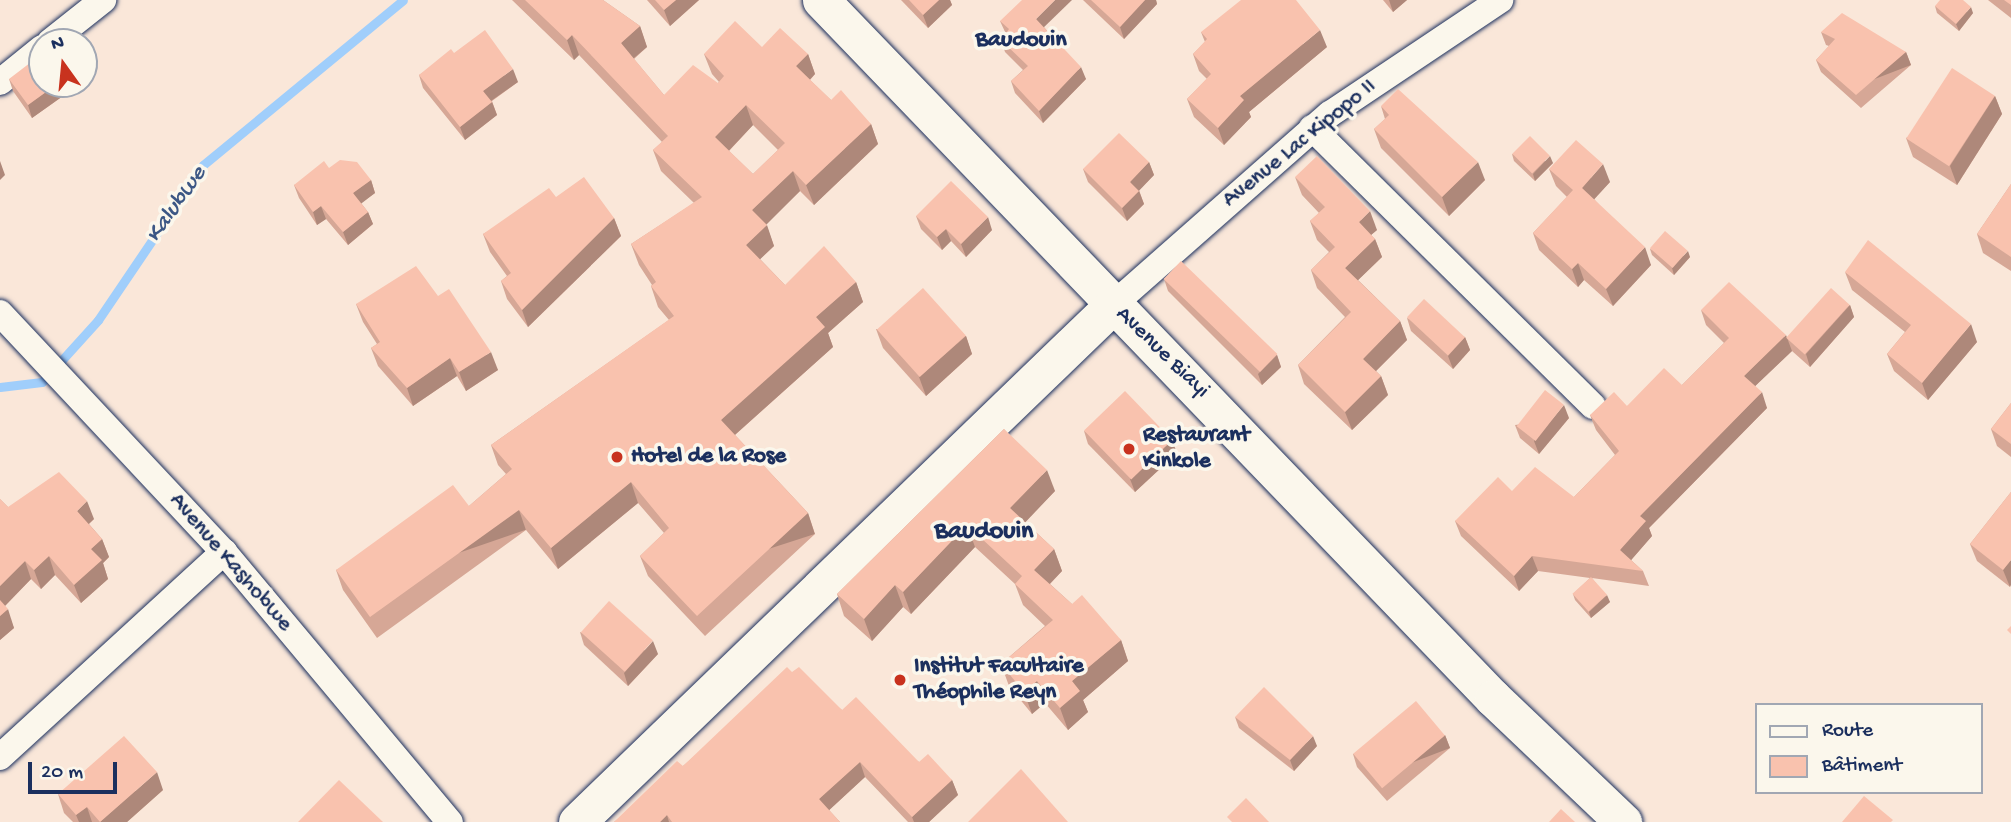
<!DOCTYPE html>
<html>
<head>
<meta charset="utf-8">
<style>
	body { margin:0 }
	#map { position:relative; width:2011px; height:822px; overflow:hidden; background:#fae7d9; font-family:"Gochi Hand",sans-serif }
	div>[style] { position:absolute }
	.stream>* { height:9px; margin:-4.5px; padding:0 4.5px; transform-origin:4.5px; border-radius:4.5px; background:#a0cefb }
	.roads { filter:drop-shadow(0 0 2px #1b2f5e) drop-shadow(0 0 2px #1b2f5e) }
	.street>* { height:26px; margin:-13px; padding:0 13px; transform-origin:13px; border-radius:13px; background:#fbf7ec }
	.secondary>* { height:37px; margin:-18.5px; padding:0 18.5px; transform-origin:18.5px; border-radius:18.5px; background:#fbf7ec }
	.wall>* { inset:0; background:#d6a796 }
	.shaded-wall>* { inset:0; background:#ae887a; transform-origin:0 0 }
	.building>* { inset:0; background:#f9c2ae; transform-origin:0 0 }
	.dots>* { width:19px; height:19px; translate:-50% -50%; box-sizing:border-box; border:4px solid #fbf7ec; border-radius:50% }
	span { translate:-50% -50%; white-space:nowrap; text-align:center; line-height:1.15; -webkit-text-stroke:7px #fbf7ec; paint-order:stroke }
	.street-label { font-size:23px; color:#1b2f5e }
	.poi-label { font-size:23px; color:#1b2f5e; font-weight:700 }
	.left { translate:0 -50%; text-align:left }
	.neighbourhood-label { font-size:24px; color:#1b2f5e; font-weight:700 }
	.water-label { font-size:24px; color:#3c5785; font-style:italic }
	.quarter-label { font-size:26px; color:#1b2f5e; font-weight:700 }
	.legend { position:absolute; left:1755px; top:703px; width:228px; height:91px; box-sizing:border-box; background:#fbf7ec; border:2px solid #a1a7b3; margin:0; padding:9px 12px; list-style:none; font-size:21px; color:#1b2f5e }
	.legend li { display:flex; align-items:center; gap:14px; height:35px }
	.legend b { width:35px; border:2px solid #a1a7b3 }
	.north { position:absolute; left:28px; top:28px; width:70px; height:70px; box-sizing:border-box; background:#fbf7ec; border:2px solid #a1a7b3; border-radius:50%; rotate:345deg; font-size:19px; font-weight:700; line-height:28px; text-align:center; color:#1b2f5e }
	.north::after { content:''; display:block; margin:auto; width:24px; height:32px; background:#c8321e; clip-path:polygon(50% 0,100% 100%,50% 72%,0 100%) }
	.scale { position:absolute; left:28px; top:762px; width:89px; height:32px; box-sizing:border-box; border:4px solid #1b2f5e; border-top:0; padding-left:9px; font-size:21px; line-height:24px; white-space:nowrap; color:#1b2f5e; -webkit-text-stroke:5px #fbf7ec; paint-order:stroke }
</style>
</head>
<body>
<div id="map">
	<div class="stream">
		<i style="left:0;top:387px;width:42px;rotate:-6.8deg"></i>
		<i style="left:42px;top:382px;width:84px;rotate:-47.9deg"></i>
		<i style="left:98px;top:320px;width:187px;rotate:-55.9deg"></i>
		<i style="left:203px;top:165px;width:259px;rotate:-39.5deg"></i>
	</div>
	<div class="roads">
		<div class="street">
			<i style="left:50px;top:42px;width:68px;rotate:-38.4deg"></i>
			<i style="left:0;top:82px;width:54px;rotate:-39deg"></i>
			<i style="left:1312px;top:128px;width:395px;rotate:44.7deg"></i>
			<i style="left:1113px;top:305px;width:289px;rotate:-41.4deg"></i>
			<i style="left:1330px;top:114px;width:205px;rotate:-33.8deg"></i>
			<i style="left:0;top:313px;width:328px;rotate:46.9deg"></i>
			<i style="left:224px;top:552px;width:352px;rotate:50.1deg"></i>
			<i style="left:0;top:757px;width:304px;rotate:-42.5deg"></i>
		</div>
		<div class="secondary">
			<i style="left:821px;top:0;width:969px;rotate:46.09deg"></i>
			<i style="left:1493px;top:698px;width:180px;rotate:43.6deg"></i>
			<i style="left:577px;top:822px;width:745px;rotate:-43.97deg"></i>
		</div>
	</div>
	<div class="wall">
		<i style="clip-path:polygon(evenodd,512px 0,603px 0,640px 26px,647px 47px,634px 59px,664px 95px,718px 83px,719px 82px,712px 74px,704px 54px,762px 47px,808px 54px,815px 74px,810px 80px,831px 100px,871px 124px,878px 144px,814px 205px,800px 191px,766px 224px,774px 246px,760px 259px,785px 285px,856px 282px,863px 302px,828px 333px,833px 347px,735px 435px,808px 513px,815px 534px,705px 636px,648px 576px,640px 556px,664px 533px,638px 503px,558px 569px,526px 530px,377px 638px,343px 590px,336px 570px,469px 506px,506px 474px,498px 465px,491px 445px,669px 320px,658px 307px,651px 286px,652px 285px,639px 265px,631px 244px,694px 203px,661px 171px,653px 150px,662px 142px,579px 55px,574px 60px,512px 0,753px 125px,778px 150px,753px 174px,729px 151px,753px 125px)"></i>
		<i style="clip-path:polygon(647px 0,699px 0,670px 26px)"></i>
		<i style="clip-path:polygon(901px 0,950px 0,952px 5px,928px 28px)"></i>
		<i style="clip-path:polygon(1083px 0,1156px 0,1157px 4px,1124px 39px)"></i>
		<i style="clip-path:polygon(1383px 0,1407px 0,1393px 12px)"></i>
		<i style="clip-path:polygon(1988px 0,2011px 0,2011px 18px)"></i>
		<i style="clip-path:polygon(1935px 6px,1973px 13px,1959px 31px,1937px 13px)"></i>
		<i style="clip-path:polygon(1000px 21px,1044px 27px,1086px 79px,1043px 123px,1015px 93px,1011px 81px,1023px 70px,1005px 52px,1001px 40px,1006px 34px)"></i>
		<i style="clip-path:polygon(1201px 32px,1327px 47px,1249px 112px,1251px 117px,1224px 145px,1194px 117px,1187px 99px,1207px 79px,1199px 71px,1193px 54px,1205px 42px)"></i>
		<i style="clip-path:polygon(1821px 32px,1906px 52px,1911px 65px,1861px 108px,1821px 72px,1816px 60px,1829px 46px,1826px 45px)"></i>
		<i style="clip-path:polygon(454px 53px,518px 82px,492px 101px,497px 115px,465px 140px,423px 88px,419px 75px)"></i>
		<i style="clip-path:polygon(9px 79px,42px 84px,59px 84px,63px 96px,32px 118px,13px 91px)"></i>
		<i style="clip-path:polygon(1995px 96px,2002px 114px,1957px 185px,1913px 157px,1906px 138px)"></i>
		<i style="clip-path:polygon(1381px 106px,1485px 180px,1449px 216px,1381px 148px,1374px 129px,1385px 119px)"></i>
		<i style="clip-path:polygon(1512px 154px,1553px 163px,1535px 181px,1514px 161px)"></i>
		<i style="clip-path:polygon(1149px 162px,1154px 175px,1139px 190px,1144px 204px,1127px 221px,1088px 182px,1083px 169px)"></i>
		<i style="clip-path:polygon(329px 168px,371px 180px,375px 193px,361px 203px,368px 212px,373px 224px,348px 245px,326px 219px,317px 225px,299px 198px,294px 185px)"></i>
		<i style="clip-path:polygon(1549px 169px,1610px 182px,1594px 199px,1651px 265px,1613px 306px,1584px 280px,1578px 287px,1539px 250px,1533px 233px,1567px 197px,1556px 186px)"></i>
		<i style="clip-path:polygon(1295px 177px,1377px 230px,1371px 235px,1375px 239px,1382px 257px,1358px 280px,1400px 321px,1407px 340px,1376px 371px,1381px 376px,1388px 395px,1352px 430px,1304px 384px,1298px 365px,1345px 317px,1317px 288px,1311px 270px,1329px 252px,1317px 240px,1310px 221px,1319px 213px,1302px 195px)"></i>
		<i style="clip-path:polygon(2011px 184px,2011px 271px,1983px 253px,1977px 234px)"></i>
		<i style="clip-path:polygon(556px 197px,614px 218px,621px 236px,528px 327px,507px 299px,501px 281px,507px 276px,490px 252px,483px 234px)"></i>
		<i style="clip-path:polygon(916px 216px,992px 230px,966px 257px,951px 241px,942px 250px,921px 229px)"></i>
		<i style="clip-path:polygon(1650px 249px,1690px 257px,1674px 275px,1652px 255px)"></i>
		<i style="clip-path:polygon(1845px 272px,1977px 342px,1928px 400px,1894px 371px,1887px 354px,1905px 332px,1852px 290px)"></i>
		<i style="clip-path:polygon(1164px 279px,1277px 355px,1281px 367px,1262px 385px,1168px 291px)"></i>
		<i style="clip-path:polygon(438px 296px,498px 370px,466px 391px,457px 376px,413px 406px,378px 366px,371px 348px,377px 344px,363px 322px,356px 304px)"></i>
		<i style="clip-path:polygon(1850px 305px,1854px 317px,1810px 367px,1792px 351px,1755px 386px,1767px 408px,1649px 528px,1652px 536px,1631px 560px,1643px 571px,1649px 586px,1592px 578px,1610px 602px,1591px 618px,1575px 600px,1573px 594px,1590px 578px,1538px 571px,1519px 591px,1461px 536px,1455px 521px,1512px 491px,1574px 497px,1615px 455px,1596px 430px,1590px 415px,1627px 406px,1682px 385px,1724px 343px,1706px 325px,1701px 310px,1787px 338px)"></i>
		<i style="clip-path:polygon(1407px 318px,1465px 337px,1470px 350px,1453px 369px,1411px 331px)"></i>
		<i style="clip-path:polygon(876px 329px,966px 336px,972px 354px,926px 396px,883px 348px)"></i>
		<i style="clip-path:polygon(2011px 403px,2011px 457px,1997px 446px,1991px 429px)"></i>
		<i style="clip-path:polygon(1569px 418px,1539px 454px,1520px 438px,1515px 425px)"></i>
		<i style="clip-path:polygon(1004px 429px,1055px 491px,1025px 522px,1054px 549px,1062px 571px,1050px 584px,1072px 604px,1121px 640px,1128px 661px,1083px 700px,1088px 712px,1068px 730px,1045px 703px,1032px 714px,1009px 686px,1001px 664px,1045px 626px,1023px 605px,1015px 584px,975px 547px,911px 614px,903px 607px,872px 641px,844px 616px,837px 594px)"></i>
		<i style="clip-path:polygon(1084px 431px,1177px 453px,1135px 492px,1088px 444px)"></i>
		<i style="clip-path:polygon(2011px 492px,2010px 587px,1977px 561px,1970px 544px)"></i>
		<i style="clip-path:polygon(0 499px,8px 507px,94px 519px,89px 524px,102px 539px,109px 557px,103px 563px,108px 579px,81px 603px,55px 575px,41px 589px,31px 579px,5px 606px,14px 628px,0 640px)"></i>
		<i style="clip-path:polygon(580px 632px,658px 654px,628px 686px,584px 645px)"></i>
		<i style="clip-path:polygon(792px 672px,842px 710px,919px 762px,952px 780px,958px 795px,929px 822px,908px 822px,865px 777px,829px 810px,840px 822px,614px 822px,683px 766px)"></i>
		<i style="clip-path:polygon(1235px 717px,1317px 746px,1294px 771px,1239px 728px)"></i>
		<i style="clip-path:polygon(1445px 735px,1450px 748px,1387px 801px,1357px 767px,1353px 754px)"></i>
		<i style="clip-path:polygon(163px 790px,127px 822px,73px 822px,64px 813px,58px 794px)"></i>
	</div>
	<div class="shaded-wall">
		<i style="clip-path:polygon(676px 0,699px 0,670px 26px,664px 10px)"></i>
		<i style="clip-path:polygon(939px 0,950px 0,952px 5px,928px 28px,923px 15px)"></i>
		<i style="clip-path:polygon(1055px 0,1072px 0,1040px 31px,1036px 19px)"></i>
		<i style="clip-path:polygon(1145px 0,1156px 0,1157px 4px,1124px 39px,1120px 27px)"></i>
		<i style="clip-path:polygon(1389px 0,1407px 0,1393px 12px)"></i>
		<i style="clip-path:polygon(1971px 7px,1973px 13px,1959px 31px,1956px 24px)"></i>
		<i style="clip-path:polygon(640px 26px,647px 47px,628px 63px,621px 43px)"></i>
		<i style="clip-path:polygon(1320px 30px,1327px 47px,1249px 112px,1251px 117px,1224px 145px,1218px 128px,1240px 96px)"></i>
		<i style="clip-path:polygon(572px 35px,579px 55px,574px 60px,567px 40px)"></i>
		<i style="left:1906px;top:52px;width:14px;height:66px;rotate:69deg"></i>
		<i style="clip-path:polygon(808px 54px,815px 74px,803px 87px,796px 66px)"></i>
		<i style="clip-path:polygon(1081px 67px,1086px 79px,1043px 123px,1039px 111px)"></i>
		<i style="clip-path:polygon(513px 69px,518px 82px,488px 103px,483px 91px)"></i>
		<i style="clip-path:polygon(57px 84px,59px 84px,63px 96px,32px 118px,28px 105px)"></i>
		<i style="clip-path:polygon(1995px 96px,2002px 114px,1957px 185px,1950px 166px)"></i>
		<i style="clip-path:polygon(492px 102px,497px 115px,465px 140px,460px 127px)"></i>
		<i style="clip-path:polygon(746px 105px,753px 125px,722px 158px,715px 137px)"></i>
		<i style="clip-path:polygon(871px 124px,878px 144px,814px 205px,806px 185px)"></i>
		<i style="clip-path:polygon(1550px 156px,1553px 163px,1535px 181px,1533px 174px)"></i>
		<i style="clip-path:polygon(0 161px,5px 175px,0 180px)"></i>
		<i style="clip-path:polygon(1149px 162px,1154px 175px,1135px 195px,1130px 182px)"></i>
		<i style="clip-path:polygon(1478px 162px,1485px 180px,1449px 216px,1442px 197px)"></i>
		<i style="clip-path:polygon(1603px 164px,1610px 182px,1589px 205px,1582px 188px)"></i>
		<i style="clip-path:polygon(793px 171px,800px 191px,760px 231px,752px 210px)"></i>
		<i style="clip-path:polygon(371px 180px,375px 193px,358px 206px,353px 193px)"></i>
		<i style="clip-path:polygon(1139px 191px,1144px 204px,1127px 221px,1122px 208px)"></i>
		<i style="clip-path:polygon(321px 206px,326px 219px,317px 225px,313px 212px)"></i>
		<i style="clip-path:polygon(1370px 211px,1377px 230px,1365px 240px,1359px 222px)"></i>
		<i style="clip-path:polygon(368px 212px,373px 224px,348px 245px,343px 232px)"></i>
		<i style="clip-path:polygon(988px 217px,992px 230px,966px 257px,961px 244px)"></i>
		<i style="clip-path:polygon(614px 218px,621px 236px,528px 327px,522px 310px)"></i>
		<i style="clip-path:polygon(767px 225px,774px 246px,754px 265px,746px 245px)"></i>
		<i style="clip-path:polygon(946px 229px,951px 241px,942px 250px,937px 237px)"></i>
		<i style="clip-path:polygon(1375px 239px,1382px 257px,1352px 286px,1345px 268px)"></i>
		<i style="clip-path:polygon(1645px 247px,1651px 265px,1613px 306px,1606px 289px)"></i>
		<i style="clip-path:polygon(1688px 251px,1690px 257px,1674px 275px,1672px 268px)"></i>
		<i style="clip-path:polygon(1578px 263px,1584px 280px,1578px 287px,1572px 269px)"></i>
		<i style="clip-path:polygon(856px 282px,863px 302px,828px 333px,833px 347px,728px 441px,721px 420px,816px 317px)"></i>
		<i style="clip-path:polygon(1850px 305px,1854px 317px,1810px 367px,1806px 354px)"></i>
		<i style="clip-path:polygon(1400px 321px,1407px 340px,1370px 377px,1363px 359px)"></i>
		<i style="clip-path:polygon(1971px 324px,1977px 342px,1928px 400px,1922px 383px)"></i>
		<i style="clip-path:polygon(1786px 335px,1792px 351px,1750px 391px,1744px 376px)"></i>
		<i style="clip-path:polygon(966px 336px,972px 354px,926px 396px,919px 377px)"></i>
		<i style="clip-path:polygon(1465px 337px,1470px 350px,1453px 369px,1448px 356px)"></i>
		<i style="clip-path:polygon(491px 352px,498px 370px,466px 391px,459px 372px)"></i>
		<i style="clip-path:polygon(1277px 355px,1281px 367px,1262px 385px,1258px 374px)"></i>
		<i style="clip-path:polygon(450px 358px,457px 376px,413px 406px,407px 388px)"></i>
		<i style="clip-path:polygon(1381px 376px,1388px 395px,1352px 430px,1345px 412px)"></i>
		<i style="clip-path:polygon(1762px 392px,1767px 408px,1649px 528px,1652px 536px,1626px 566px,1620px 550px,1640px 516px)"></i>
		<i style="clip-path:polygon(1564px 405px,1569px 418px,1539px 454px,1534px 441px)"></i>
		<i style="clip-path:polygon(1172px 440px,1177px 453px,1135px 492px,1130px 479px)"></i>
		<i style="clip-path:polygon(1047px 470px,1055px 491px,1018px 530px,1010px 508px)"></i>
		<i style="clip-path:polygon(631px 482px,638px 503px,558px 569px,551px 548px)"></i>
		<i style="clip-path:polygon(87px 501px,94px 519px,83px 529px,77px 511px)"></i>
		<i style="left:519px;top:510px;width:21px;height:183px;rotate:71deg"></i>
		<i style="left:808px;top:513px;width:22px;height:151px;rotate:72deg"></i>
		<i style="clip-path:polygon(967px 525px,975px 547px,911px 614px,903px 592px)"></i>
		<i style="clip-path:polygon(102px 539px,109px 557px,103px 563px,108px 579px,81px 603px,74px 585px,91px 549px)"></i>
		<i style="clip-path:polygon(1054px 549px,1062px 571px,1042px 592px,1034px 570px)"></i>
		<i style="clip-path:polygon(49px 556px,55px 575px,41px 589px,34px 570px)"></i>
		<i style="clip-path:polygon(1532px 556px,1538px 571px,1519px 591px,1514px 576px)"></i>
		<i style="clip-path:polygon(2011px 560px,2011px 585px,2010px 587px,2003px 570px)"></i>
		<i style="clip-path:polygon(25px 561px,31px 579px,0 611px,0 586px)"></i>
		<i style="clip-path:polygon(895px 585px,903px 607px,872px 641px,864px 619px)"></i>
		<i style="clip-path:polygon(1607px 595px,1610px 602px,1591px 618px,1589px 612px)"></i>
		<i style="clip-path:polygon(8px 609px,14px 628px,0 640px,0 616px)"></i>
		<i style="clip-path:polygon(1121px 640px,1128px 661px,1083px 700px,1088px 712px,1068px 730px,1060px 708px,1072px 681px)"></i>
		<i style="clip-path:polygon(653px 641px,658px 654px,628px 686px,624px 673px)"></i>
		<i style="clip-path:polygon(1037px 681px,1045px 703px,1032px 714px,1024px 692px)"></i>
		<i style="left:1445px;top:735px;width:14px;height:82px;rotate:69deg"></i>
		<i style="clip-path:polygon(1313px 736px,1317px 746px,1294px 771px,1290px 760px)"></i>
		<i style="clip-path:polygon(860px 762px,865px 777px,825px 814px,819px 799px)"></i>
		<i style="clip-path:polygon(157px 772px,163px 790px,127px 822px,100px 822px)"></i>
		<i style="clip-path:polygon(952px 780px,958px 795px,929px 822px,914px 822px,912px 817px)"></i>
		<i style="clip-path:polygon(87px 807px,92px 822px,79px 822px,76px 815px)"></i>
		<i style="clip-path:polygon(667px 815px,669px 822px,660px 822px)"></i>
	</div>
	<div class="building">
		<i style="clip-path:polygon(evenodd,525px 0,603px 0,640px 26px,621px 43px,664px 95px,693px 65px,718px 83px,724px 76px,704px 54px,735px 21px,762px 47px,780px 28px,808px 54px,796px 66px,831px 100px,841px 90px,871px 124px,806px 185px,793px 171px,752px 210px,767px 225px,746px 245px,785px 285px,824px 246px,856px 282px,816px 317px,825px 327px,721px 420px,808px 513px,697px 616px,640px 556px,669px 528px,631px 482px,551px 548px,519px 510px,370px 617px,336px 570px,453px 485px,469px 506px,512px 469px,491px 445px,674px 316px,651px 286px,656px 282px,631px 244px,702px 197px,653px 150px,668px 136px,572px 35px,567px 40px,525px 0,746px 105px,785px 143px,753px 174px,715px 137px,746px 105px)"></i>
		<i style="clip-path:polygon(655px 0,676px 0,664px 10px)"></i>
		<i style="clip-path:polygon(909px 0,939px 0,923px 15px)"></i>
		<i style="clip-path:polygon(1022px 0,1055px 0,1036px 19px,1081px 67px,1039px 111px,1011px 81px,1028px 66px,1001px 40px,1009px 29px,1000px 21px)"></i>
		<i style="clip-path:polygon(1091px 0,1145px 0,1120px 27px)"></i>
		<i style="clip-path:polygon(1241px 0,1296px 0,1320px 30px,1240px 96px,1244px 100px,1218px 128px,1187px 99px,1211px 74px,1193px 54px,1207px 39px,1201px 32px)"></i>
		<i style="clip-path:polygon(1940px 0,1963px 0,1971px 7px,1956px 24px,1935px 6px)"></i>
		<i style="clip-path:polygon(2004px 0,2011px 0,2011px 5px)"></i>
		<i style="clip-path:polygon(1842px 13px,1906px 52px,1856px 95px,1816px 60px,1835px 39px,1821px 32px)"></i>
		<i style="clip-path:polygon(485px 30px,513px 69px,483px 91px,492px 102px,460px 127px,419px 75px,451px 49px,454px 53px)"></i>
		<i style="clip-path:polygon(39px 56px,42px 60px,42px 84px,57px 84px,28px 105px,9px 79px)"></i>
		<i style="left:1952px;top:68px;width:51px;height:84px;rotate:33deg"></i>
		<i style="clip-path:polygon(1398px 89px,1478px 162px,1442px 197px,1374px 129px,1389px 115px,1381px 106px)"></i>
		<i style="clip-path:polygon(1119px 133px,1149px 162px,1130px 182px,1139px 191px,1122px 208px,1083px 169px)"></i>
		<i style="left:1530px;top:136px;width:28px;height:25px;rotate:45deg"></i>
		<i style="clip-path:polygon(1576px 140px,1603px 164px,1582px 188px,1645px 247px,1606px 289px,1578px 263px,1572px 269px,1533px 233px,1573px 190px,1549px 169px)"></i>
		<i style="clip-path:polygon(1317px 156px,1370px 211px,1359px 222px,1375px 239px,1345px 268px,1400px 321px,1363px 359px,1381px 376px,1345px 412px,1298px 365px,1351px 312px,1311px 270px,1335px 247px,1310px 221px,1325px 207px,1295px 177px)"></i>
		<i style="clip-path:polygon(340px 160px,357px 162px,371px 180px,353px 193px,368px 212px,343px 232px,321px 206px,313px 212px,294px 185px,324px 161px,329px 168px)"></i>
		<i style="clip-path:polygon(584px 177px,614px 218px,522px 310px,501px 281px,511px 273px,483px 234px,549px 188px,556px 197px)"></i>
		<i style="clip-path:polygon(951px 181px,988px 217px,961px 244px,946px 229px,937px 237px,916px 216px)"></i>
		<i style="clip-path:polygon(2011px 184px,2011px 257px,1977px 234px)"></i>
		<i style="left:1665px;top:231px;width:30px;height:23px;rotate:41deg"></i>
		<i style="clip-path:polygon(1868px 240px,1971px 324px,1922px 383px,1887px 354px,1911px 325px,1845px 272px)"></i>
		<i style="left:1181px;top:261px;width:134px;height:25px;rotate:44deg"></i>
		<i style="clip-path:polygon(416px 266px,438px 296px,449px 289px,491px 352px,459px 372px,450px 358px,407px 388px,371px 348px,380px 342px,356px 304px)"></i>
		<i style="clip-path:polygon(1729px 282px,1786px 335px,1744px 376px,1762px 392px,1640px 516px,1646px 521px,1620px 550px,1643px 571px,1532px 556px,1514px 576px,1455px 521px,1498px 477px,1512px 491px,1535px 467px,1574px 497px,1619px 451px,1590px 415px,1614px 392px,1627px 406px,1664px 368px,1682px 385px,1729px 338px,1701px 310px)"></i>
		<i style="left:923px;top:288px;width:64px;height:62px;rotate:48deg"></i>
		<i style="left:1831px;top:288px;width:25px;height:67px;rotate:42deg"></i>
		<i style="left:1424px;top:299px;width:56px;height:25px;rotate:43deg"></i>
		<i style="left:1545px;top:390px;width:24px;height:46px;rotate:38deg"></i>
		<i style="left:1125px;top:391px;width:68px;height:57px;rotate:46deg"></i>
		<i style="clip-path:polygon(2011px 403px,2011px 444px,1991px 429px)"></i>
		<i style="clip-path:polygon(1004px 429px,1047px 470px,1010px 508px,1054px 549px,1034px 570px,1072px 604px,1082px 595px,1121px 640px,1072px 681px,1080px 691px,1060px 708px,1037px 681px,1024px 692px,1001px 664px,1053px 620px,1015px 584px,1022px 576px,967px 525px,903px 592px,895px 585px,864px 619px,837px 594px)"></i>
		<i style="clip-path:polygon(59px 472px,87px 501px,77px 511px,102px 539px,91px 549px,102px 560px,74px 585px,49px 556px,34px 570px,25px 561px,0 586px,0 499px,8px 507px)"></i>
		<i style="clip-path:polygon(2011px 492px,2011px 560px,2003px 570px,1970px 544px)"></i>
		<i style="left:1591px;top:577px;width:24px;height:25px;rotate:48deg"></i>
		<i style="clip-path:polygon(0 600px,8px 609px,0 616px)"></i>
		<i style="left:609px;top:601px;width:59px;height:42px;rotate:42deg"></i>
		<i style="clip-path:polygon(2011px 626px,2011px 634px,2007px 630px)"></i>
		<i style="clip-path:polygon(787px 667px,792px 672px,799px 667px,842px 710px,856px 697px,919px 762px,928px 754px,952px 780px,912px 817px,860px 762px,819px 799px,840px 822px,672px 822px,667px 815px,660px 822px,614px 822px,677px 761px,683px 766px)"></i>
		<i style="clip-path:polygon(1264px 687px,1313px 736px,1290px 760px,1235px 717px)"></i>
		<i style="left:1416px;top:701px;width:45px;height:82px;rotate:50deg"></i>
		<i style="clip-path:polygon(124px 736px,157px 772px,100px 822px,87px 807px,76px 815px,58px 794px)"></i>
		<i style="clip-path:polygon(1021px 769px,1068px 822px,968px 822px)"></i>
		<i style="clip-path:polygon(339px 780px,383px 822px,298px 822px)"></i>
		<i style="clip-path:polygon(1864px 796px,1893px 820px,1891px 822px,1842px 822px)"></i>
		<i style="clip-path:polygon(1246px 798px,1269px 822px,1232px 822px,1227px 817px)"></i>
		<i style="clip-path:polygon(1561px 809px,1575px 822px,1549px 822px)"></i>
	</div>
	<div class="dots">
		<i style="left:1129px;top:449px;background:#c8321e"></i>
		<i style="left:617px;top:457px;background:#c8321e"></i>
		<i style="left:900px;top:680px;background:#c8321e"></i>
	</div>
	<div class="street-label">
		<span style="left:1300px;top:144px;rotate:-39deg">Avenue Lac Kipopo II</span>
		<span style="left:1162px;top:353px;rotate:44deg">Avenue Biayi</span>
		<span style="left:230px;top:563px;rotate:49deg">Avenue Kashobwe</span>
	</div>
	<div class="poi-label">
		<span class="left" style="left:1143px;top:449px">Restaurant<br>Kinkole</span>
		<span class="left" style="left:631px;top:457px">Hotel de la Rose</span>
		<span class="left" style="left:914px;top:680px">Institut Facultaire<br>Théophile Reyn</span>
	</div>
	<div class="neighbourhood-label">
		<span style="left:1021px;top:41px">Baudouin</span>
	</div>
	<div class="water-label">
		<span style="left:177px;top:205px;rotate:-55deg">Kalubwe</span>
	</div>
	<div class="quarter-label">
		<span style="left:984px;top:533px">Baudouin</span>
	</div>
	<ul class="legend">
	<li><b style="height:9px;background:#fbf7ec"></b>Route</li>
	<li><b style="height:19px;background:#f9c2ae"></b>Bâtiment</li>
	</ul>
	<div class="north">N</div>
	<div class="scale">20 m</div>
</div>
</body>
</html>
